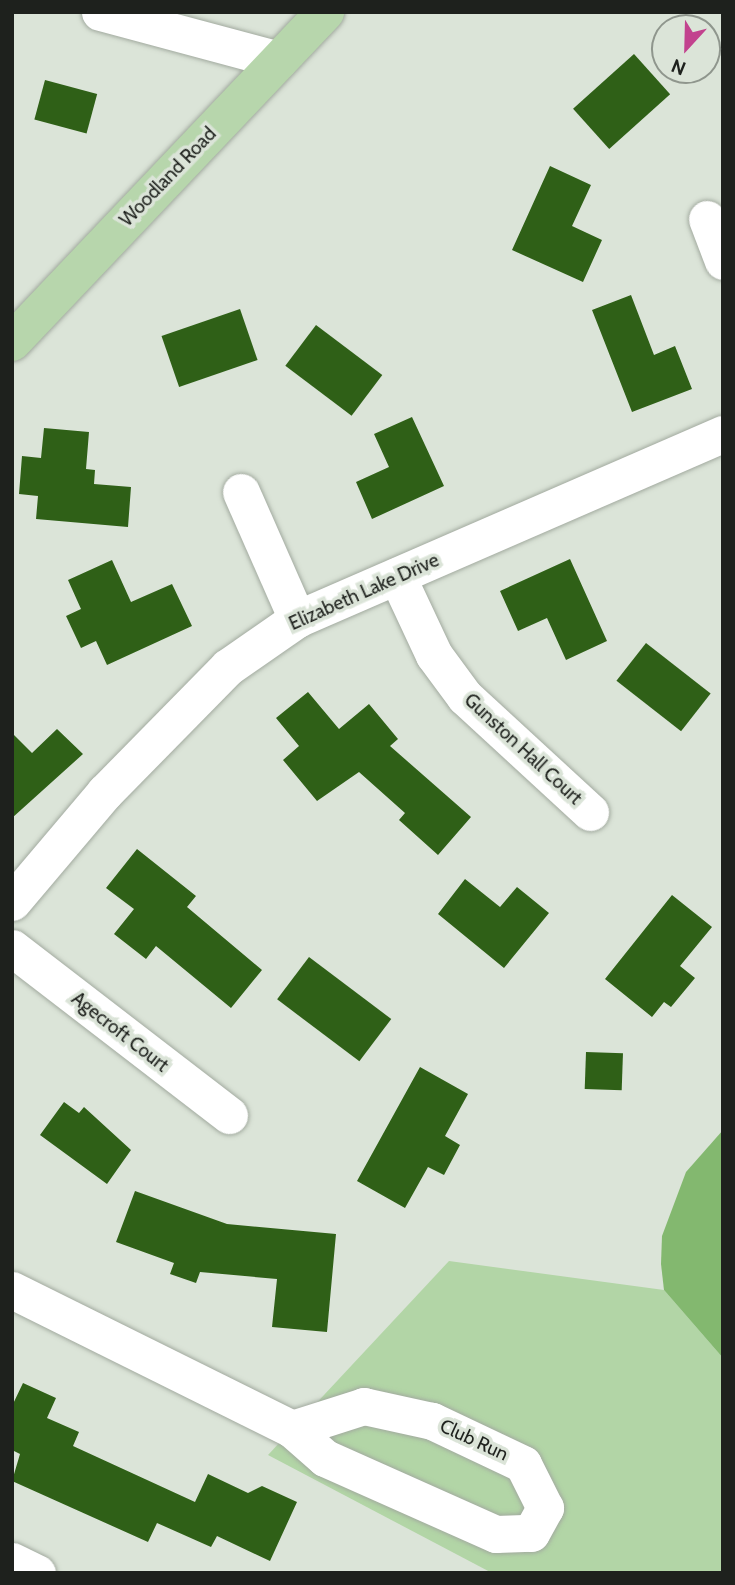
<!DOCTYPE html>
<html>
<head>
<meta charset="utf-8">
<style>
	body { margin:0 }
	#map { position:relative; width:735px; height:1585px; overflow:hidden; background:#dbe4d8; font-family:Cabin,sans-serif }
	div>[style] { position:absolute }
	.green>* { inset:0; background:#b2d5a6 }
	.water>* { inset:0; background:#83b86f }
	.building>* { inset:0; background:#2f6017; transform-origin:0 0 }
	.roads { filter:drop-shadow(0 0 2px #a2aa9f) drop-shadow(0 0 2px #a2aa9f) }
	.minor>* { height:37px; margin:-18.5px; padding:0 18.5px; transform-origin:18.5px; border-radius:18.5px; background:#fff }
	.major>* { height:38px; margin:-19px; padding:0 19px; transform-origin:19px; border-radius:19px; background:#b7d6ac }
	span { translate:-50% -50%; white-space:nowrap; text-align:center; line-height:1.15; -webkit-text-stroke:7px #dbe4d8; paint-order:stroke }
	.street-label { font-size:19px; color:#1e211d }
	.frame { position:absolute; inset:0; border:14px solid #1e211d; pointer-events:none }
	.north { position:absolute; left:651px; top:14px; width:70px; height:70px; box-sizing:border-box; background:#dbe4d8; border:2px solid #8f968d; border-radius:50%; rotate:202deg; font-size:19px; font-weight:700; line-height:28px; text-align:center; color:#1e211d }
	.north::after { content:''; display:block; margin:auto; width:24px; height:32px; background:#c2428e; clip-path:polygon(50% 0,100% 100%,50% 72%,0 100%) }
</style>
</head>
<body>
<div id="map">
	<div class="green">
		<i style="clip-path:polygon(449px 1261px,664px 1290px,723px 1358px,723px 1573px,492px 1573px,268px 1455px)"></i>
	</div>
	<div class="water">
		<i style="clip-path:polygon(723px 1130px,723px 1358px,664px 1290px,661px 1264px,662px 1236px,686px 1172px)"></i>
	</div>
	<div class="building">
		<i style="left:634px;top:54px;width:54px;height:82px;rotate:48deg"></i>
		<i style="left:45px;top:80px;width:54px;height:41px;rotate:15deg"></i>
		<i style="clip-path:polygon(550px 166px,591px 185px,572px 226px,602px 240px,583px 282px,512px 250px)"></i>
		<i style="clip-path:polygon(631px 295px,654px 355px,675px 346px,692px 389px,632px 412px,592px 310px)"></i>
		<i style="left:240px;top:309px;width:54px;height:83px;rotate:71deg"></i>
		<i style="left:316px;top:325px;width:83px;height:51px;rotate:37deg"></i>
		<i style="clip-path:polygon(412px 417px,444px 486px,372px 519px,356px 482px,389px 467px,374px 434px)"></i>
		<i style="clip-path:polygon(44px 428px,89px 432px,86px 469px,95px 470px,94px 484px,131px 487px,128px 527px,36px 519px,38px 496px,19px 494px,22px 456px,41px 458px)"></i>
		<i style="clip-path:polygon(570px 559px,607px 641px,566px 660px,547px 618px,518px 631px,500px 591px)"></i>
		<i style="clip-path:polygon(112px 560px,131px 602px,172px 584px,192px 626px,107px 665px,96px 641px,81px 648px,66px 616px,81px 609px,68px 580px)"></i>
		<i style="left:646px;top:643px;width:82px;height:48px;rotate:38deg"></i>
		<i style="clip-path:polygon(308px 692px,339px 729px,369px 704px,398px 739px,390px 746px,471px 817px,438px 855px,399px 820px,405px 813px,359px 772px,317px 801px,283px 760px,299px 746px,276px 718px)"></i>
		<i style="clip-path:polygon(57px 729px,83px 754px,12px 818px,12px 733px,32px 753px)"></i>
		<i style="clip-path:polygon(137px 849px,196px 896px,187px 907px,262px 970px,231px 1008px,156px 946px,146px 959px,114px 934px,134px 909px,106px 888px)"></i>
		<i style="clip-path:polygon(465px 879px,500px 907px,517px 887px,549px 913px,504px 968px,438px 914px)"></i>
		<i style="clip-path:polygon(672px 895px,712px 927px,680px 966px,695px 978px,671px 1007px,664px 1002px,652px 1017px,605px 979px)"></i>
		<i style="left:309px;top:957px;width:103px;height:53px;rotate:37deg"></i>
		<i style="left:586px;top:1052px;width:37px;height:37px;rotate:2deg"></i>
		<i style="clip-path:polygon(420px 1067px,468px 1094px,445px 1136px,460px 1145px,444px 1175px,428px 1167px,405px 1208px,357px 1181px)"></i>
		<i style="clip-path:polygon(64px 1102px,79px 1113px,84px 1107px,131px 1150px,107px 1184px,40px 1135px)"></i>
		<i style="clip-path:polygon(135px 1191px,227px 1224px,336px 1234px,327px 1332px,272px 1327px,277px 1279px,200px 1272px,196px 1283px,170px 1274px,174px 1263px,116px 1242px)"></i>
		<i style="clip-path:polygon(23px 1383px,56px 1398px,47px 1418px,79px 1432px,73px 1446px,195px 1502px,208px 1474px,248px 1493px,262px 1486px,297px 1502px,270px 1561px,217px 1536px,211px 1547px,157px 1523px,148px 1542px,12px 1481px,20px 1454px,12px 1450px,12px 1406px)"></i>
	</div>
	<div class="roads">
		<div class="minor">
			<i style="left:100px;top:12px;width:185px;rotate:15deg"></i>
			<i style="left:707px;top:219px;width:45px;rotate:69.1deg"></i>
			<i style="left:241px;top:492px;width:139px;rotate:66.2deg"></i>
			<i style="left:397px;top:576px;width:87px;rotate:64.9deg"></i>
			<i style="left:434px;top:655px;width:52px;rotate:53.6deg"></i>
			<i style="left:465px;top:697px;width:170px;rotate:42.6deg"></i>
			<i style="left:12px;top:902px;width:144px;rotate:-49.8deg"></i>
			<i style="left:105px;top:792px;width:175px;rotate:-45.5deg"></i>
			<i style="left:228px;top:667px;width:84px;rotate:-34.8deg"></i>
			<i style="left:297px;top:619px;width:464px;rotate:-23.5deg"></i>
			<i style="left:12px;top:948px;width:274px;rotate:37.6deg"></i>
			<i style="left:12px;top:1290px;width:313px;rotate:26.4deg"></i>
			<i style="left:292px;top:1429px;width:44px;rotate:41.3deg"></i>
			<i style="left:325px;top:1458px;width:187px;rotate:24deg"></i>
			<i style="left:496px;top:1534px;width:35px;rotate:-2deg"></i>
			<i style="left:531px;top:1533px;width:29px;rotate:-61deg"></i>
			<i style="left:545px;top:1508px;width:49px;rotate:-116.6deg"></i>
			<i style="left:523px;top:1464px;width:101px;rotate:-154.7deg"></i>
			<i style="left:432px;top:1421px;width:70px;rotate:-167.6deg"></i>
			<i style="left:364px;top:1406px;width:76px;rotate:162.3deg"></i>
			<i style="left:12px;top:1561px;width:28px;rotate:26deg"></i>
		</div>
		<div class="major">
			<i style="left:12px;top:342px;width:455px;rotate:-46.5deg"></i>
		</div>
	</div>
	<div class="street-label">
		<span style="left:168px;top:177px;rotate:-46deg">Woodland Road</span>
		<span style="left:364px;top:592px;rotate:-24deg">Elizabeth Lake Drive</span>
		<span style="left:523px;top:749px;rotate:43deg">Gunston Hall Court</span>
		<span style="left:120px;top:1032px;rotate:38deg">Agecroft Court</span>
		<span style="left:474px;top:1440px;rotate:25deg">Club Run</span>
	</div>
	<div class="frame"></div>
	<div class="north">N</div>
</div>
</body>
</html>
